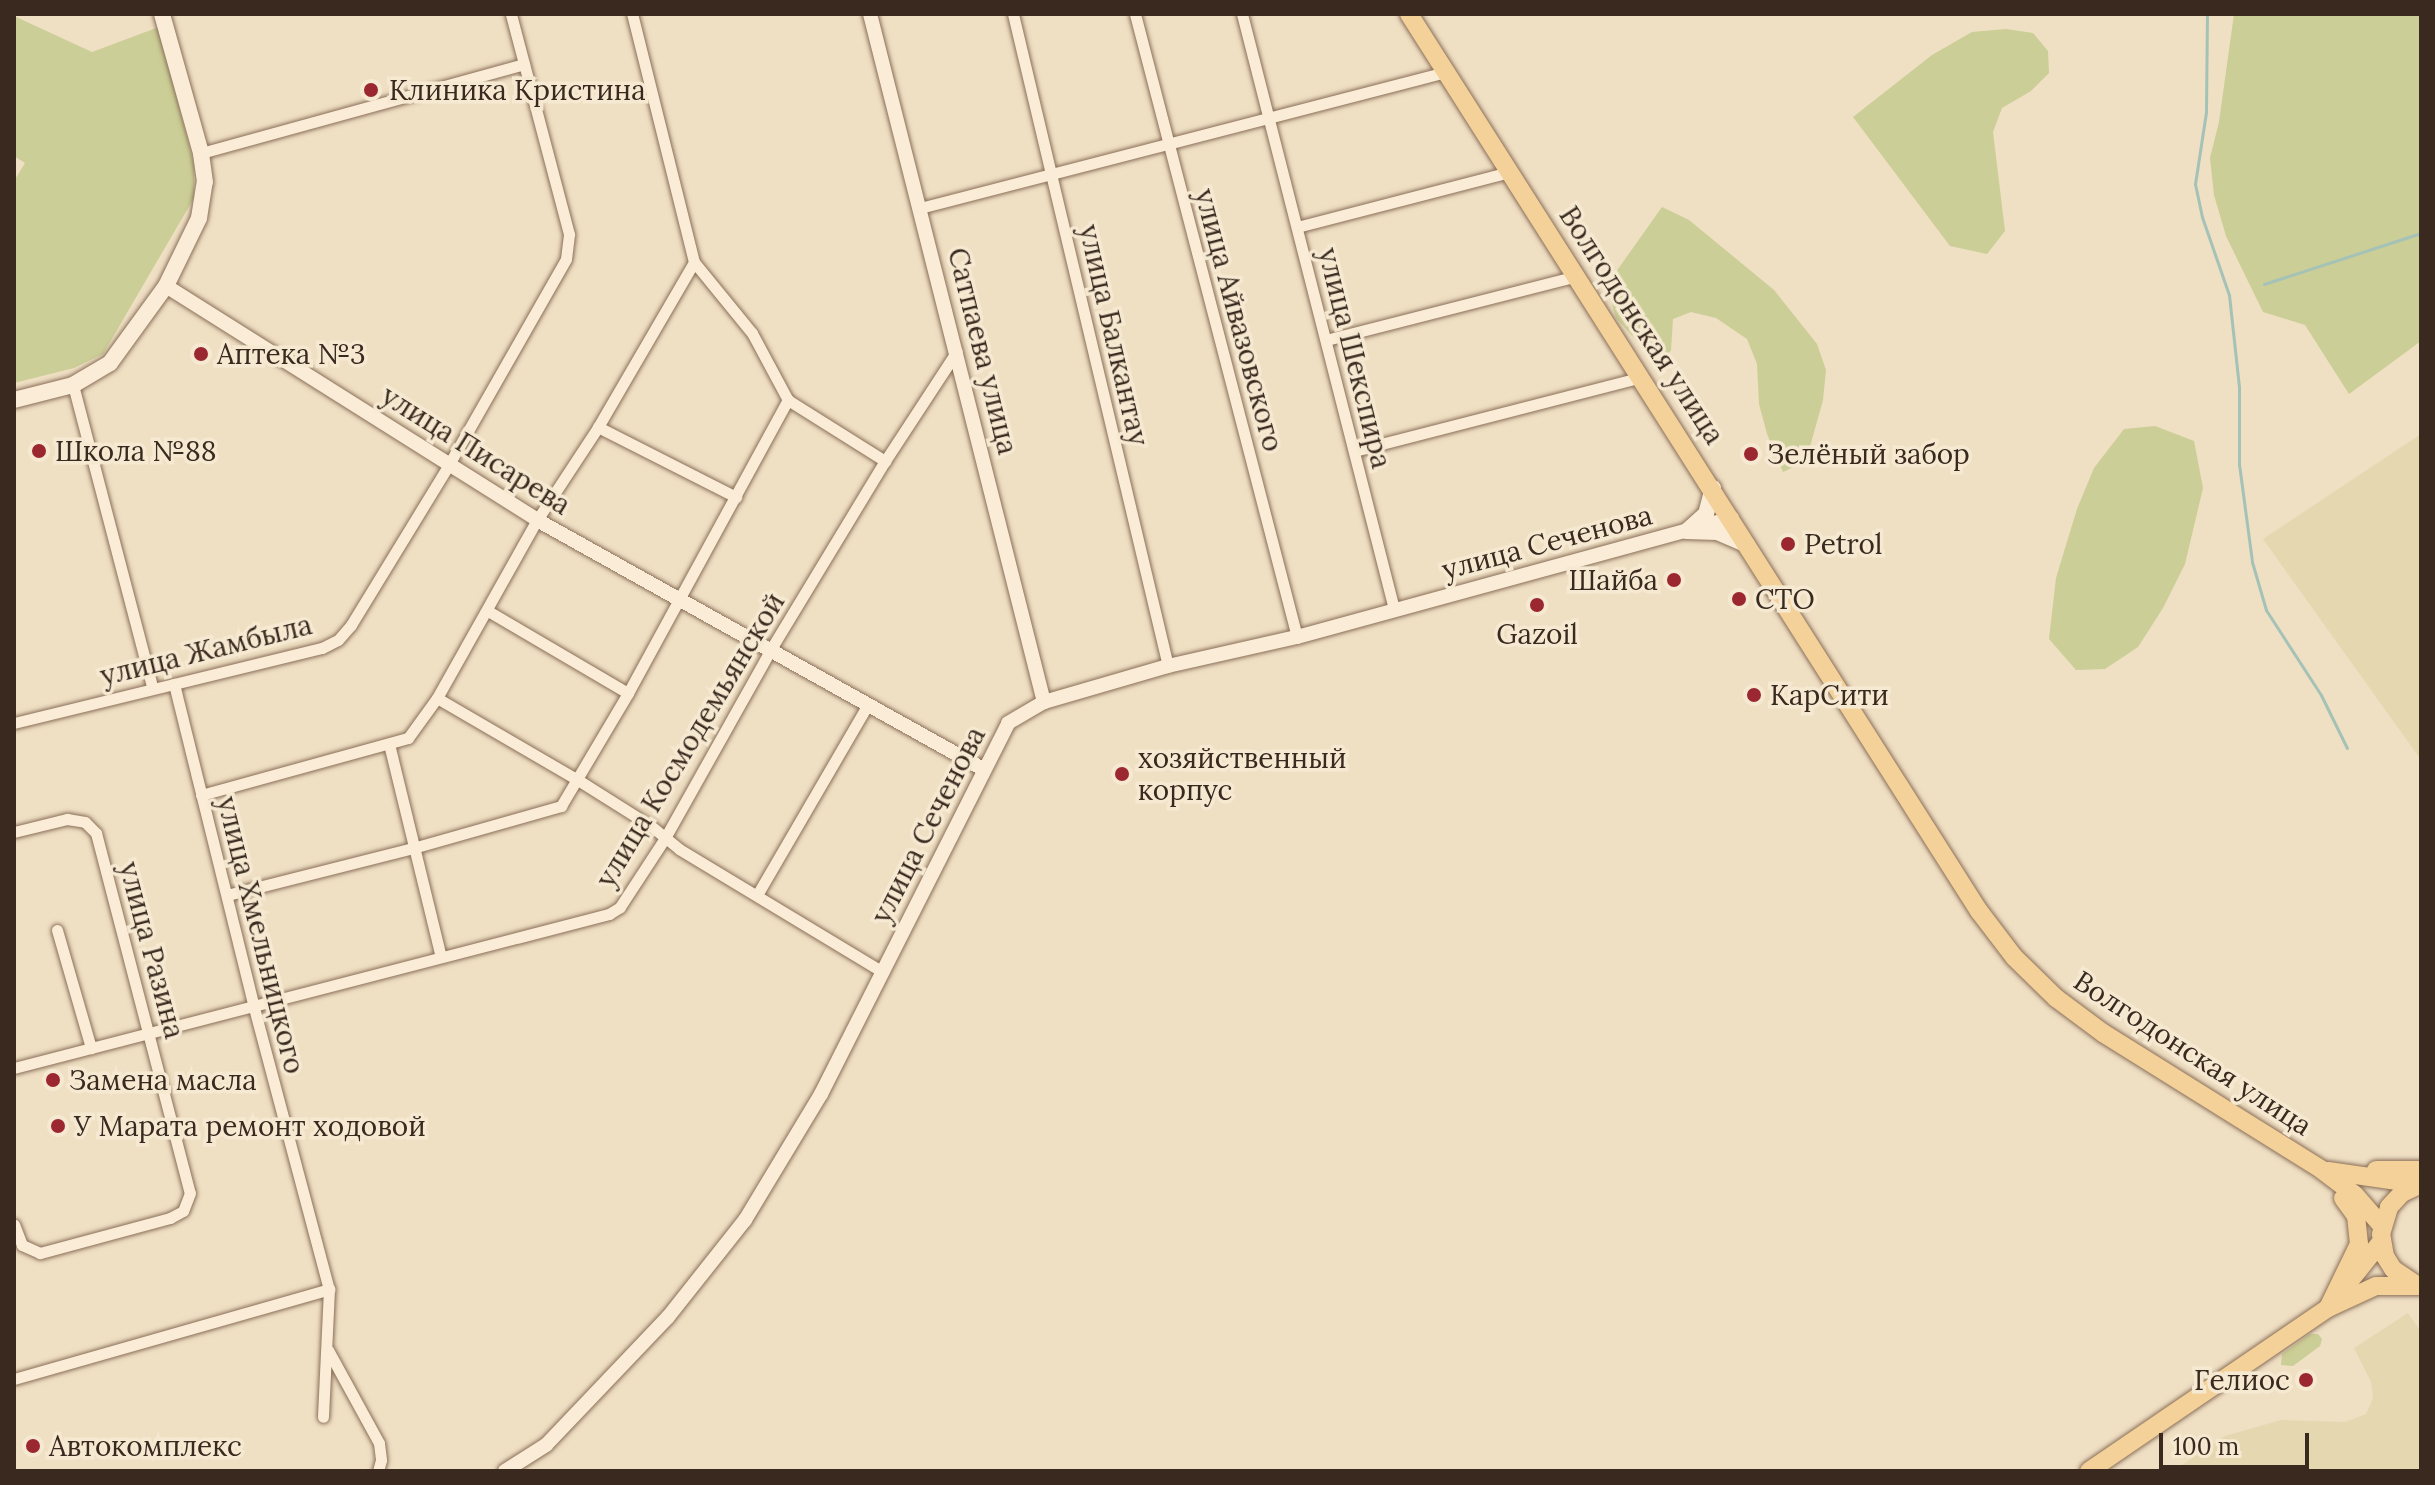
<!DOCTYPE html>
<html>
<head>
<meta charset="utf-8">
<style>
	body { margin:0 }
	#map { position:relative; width:2435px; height:1485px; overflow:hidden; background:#efdfc3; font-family:Lora,serif }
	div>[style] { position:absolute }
	.farmland>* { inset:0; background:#e5d8b0 }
	.green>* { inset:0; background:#cbce96 }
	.stream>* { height:3px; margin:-1.5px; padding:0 1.5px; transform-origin:1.5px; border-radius:1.5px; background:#a5c2b7 }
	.roads { filter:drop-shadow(0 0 2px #8a6f59) drop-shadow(0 0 2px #8a6f59) }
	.minor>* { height:11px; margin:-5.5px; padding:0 5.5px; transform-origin:5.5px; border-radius:5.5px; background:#faecd6 }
	.tertiary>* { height:14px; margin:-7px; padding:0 7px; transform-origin:7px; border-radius:7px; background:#faecd6 }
	.secondary>* { height:16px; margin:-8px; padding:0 8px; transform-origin:8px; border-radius:8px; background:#faecd6 }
	.primary>* { height:18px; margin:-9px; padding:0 9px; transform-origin:9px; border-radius:9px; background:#f3d199 }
	.dots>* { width:22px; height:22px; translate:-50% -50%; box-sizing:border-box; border:4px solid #f6e9d2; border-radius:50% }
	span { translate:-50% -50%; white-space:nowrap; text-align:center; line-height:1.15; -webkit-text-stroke:7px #f6e9d2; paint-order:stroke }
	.poi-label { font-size:28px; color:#39291e }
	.left { translate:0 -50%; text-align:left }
	.right { translate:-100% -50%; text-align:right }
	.street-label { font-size:28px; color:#39291e }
	.frame { position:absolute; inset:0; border:16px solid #39291e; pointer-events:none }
	.scale { position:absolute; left:2159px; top:1433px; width:150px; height:36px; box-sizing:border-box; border:4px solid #39291e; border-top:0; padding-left:10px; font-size:24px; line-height:28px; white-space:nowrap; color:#39291e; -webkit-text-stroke:6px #f6e9d2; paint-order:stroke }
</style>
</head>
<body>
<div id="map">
	<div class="farmland">
		<i style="clip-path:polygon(2421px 434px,2421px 760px,2263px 539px)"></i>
		<i style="clip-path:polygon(2408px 1313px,2421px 1332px,2421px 1471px,2173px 1471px,2225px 1436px,2281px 1420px,2345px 1422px,2366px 1414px,2373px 1398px,2371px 1382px,2354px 1348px)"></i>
	</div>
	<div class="green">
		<i style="clip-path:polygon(2234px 14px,2421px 14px,2421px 341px,2349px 394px,2305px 325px,2263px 312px,2226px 236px,2214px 195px,2210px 158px,2219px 122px)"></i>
		<i style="clip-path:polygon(14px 16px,92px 52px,159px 27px,194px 165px,194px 198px,103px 354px,74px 368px,14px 383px,14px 181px,25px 163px,14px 156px)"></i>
		<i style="clip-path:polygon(2006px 29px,2033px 33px,2048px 51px,2049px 73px,2031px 91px,2002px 108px,1993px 132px,2005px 231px,1987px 254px,1950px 246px,1853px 117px,1932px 55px,1972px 32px)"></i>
		<i style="clip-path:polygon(1662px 207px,1689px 220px,1774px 290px,1817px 344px,1826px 370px,1823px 400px,1806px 461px,1783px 472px,1767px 434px,1759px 404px,1757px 364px,1747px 339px,1716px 318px,1691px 312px,1673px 319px,1671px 350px,1660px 367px,1616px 318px,1606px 286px)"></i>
		<i style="clip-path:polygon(2155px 426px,2194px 441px,2203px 488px,2185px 564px,2163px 608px,2138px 647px,2105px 669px,2076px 670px,2049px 639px,2056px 578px,2077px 509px,2094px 468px,2124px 429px)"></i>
		<i style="clip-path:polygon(2310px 1334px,2318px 1334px,2322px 1339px,2320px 1346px,2293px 1366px,2281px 1365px,2282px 1354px)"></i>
	</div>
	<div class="stream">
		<i style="left:2207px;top:14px;width:98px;rotate:90.6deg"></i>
		<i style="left:2206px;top:112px;width:73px;rotate:98.7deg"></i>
		<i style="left:2195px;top:184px;width:34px;rotate:78deg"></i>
		<i style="left:2202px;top:217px;width:83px;rotate:70.9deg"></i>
		<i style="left:2229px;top:295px;width:93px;rotate:83.8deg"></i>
		<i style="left:2239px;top:387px;width:77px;rotate:90deg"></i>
		<i style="left:2239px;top:464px;width:99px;rotate:82.4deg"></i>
		<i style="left:2252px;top:562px;width:50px;rotate:73.7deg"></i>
		<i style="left:2266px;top:610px;width:101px;rotate:57.1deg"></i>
		<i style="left:2321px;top:695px;width:59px;rotate:63.9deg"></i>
		<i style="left:2264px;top:284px;width:165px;rotate:-18deg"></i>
	</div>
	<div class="roads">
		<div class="minor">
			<i style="left:1013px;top:14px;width:670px;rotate:76.63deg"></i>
			<i style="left:1135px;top:14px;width:644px;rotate:75.42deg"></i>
			<i style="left:1242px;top:14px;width:614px;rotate:75.67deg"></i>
			<i style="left:201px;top:153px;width:335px;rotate:-15.4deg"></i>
			<i style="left:920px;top:208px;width:543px;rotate:-14.5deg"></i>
			<i style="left:1297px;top:227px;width:220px;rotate:-14.5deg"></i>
			<i style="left:694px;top:262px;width:92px;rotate:50.8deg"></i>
			<i style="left:752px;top:333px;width:76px;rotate:61.8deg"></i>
			<i style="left:788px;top:400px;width:115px;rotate:32.2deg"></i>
			<i style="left:1326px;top:340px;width:260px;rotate:-14.3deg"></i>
			<i style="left:73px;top:385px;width:312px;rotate:75.3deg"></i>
			<i style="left:598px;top:427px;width:155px;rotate:26.9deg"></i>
			<i style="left:1354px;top:451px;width:297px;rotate:-14.4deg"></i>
			<i style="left:488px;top:611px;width:162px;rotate:30.4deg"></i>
			<i style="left:174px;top:684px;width:330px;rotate:76.1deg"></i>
			<i style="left:253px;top:1004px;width:295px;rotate:75.1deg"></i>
			<i style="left:329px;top:1289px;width:128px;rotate:92.7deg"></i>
			<i style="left:437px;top:698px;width:163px;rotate:30.2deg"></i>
			<i style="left:578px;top:780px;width:86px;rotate:32.2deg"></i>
			<i style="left:651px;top:826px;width:36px;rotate:39deg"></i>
			<i style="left:679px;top:849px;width:238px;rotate:31.1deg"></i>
			<i style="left:14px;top:723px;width:317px;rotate:-13.7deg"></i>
			<i style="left:322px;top:648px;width:18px;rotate:-27deg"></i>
			<i style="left:338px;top:640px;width:20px;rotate:-49deg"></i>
			<i style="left:351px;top:625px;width:186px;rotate:-58.6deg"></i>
			<i style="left:448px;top:466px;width:238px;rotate:-60.3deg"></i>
			<i style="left:566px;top:259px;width:25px;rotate:-83deg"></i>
			<i style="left:569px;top:234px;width:228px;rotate:-104.8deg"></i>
			<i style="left:389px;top:744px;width:219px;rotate:76.3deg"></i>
			<i style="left:201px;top:795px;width:215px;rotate:-15.4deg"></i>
			<i style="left:408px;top:738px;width:49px;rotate:-54.1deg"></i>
			<i style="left:437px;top:698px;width:204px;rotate:-60.7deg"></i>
			<i style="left:537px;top:520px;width:111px;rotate:-56.7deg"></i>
			<i style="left:598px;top:427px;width:191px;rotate:-59.8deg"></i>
			<i style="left:694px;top:262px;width:256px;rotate:-104deg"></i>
			<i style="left:14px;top:832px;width:55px;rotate:-13.8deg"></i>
			<i style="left:67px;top:819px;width:18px;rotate:9deg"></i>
			<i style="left:85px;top:822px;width:16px;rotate:45deg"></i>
			<i style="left:96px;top:833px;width:372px;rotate:75.4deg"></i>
			<i style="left:190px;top:1193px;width:19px;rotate:111deg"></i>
			<i style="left:183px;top:1211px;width:15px;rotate:152deg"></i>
			<i style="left:170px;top:1218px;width:135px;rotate:164.9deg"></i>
			<i style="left:40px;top:1253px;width:20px;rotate:-156deg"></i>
			<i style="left:22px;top:1245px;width:22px;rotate:-111deg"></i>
			<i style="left:227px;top:895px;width:192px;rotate:-14.2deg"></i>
			<i style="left:413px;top:848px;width:154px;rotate:-15.8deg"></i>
			<i style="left:561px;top:806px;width:131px;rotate:-59.3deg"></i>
			<i style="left:628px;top:693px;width:334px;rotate:-61.4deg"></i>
			<i style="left:757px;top:895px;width:221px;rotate:-59.8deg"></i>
			<i style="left:57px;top:930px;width:123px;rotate:73.9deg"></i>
			<i style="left:14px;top:1068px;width:615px;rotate:-14.51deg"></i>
			<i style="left:609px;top:914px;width:13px;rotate:-32deg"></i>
			<i style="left:620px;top:907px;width:82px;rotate:-56.9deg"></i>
			<i style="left:665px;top:838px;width:217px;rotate:-60.7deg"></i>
			<i style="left:771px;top:649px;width:220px;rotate:-58.8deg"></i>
			<i style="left:885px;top:461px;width:131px;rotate:-56.8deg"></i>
			<i style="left:328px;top:1350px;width:106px;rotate:61.3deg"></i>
			<i style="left:379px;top:1443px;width:17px;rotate:83deg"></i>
			<i style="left:381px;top:1460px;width:11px;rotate:105deg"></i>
			<i style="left:14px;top:1379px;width:328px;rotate:-15.9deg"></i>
		</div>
		<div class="tertiary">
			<i style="left:870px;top:14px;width:710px;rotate:75.81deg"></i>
			<i style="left:166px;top:286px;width:439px;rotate:32.2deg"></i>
			<i style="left:537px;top:520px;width:511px;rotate:29.17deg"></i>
			<i style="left:505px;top:1471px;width:49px;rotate:-32.4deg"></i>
			<i style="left:546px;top:1445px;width:177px;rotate:-46.4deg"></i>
			<i style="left:668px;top:1317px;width:124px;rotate:-51.6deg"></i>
			<i style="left:745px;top:1220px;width:147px;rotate:-58.9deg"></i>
			<i style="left:821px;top:1094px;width:415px;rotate:-63.2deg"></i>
			<i style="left:1008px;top:723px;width:42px;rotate:-30.3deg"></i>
			<i style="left:1044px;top:702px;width:129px;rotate:-16.2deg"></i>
			<i style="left:1168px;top:666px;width:132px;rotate:-12.7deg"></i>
			<i style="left:1297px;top:637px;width:451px;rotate:-15.3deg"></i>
		</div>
		<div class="secondary">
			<i style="left:14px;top:400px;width:61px;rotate:-14.3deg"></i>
			<i style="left:73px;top:385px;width:43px;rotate:-30.7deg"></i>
			<i style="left:110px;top:363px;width:95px;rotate:-54deg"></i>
			<i style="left:166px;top:286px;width:76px;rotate:-64.1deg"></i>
			<i style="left:199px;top:218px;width:36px;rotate:-81deg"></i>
			<i style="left:205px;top:182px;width:29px;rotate:-98deg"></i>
			<i style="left:201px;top:153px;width:144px;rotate:-105.7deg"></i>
			<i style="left:1687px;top:531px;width:30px;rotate:2deg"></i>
			<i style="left:1717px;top:532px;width:33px;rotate:23deg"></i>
			<i style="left:1687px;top:531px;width:25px;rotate:-42deg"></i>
			<i style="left:1706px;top:514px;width:27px;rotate:-75deg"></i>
		</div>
		<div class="primary">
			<i style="left:1409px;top:14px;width:1063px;rotate:57.57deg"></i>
			<i style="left:1979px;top:911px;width:58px;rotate:52.7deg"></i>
			<i style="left:2014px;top:957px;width:59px;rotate:44.3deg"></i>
			<i style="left:2056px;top:998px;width:59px;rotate:36.7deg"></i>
			<i style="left:2103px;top:1033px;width:258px;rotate:32deg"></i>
			<i style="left:2322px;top:1170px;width:41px;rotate:37.1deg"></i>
			<i style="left:2355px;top:1195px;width:41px;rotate:48.9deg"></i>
			<i style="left:2376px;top:1170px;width:45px"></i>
			<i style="left:2328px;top:1171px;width:91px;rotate:8.2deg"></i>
			<i style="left:2348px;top:1283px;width:53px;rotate:-51.2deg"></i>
			<i style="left:2418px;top:1286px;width:30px;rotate:-146deg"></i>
			<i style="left:2393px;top:1269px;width:15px;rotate:-122deg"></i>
			<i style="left:2385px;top:1256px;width:22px;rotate:-100deg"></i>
			<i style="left:2381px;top:1234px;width:28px;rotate:-73deg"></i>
			<i style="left:2389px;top:1207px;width:19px;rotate:-47deg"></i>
			<i style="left:2402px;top:1193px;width:21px;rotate:-25deg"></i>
			<i style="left:2328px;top:1308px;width:71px;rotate:-64.2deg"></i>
			<i style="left:2359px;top:1244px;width:28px;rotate:-96deg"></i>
			<i style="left:2356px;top:1216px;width:22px;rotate:-126deg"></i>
			<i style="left:2089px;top:1471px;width:289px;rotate:-34.3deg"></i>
			<i style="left:2328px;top:1308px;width:53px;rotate:-24.6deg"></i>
			<i style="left:2376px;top:1286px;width:42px"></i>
		</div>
	</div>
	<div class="dots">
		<i style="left:371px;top:90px;background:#9b2731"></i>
		<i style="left:201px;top:354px;background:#9b2731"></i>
		<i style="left:39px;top:451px;background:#9b2731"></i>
		<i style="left:1751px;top:454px;background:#9b2731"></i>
		<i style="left:1788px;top:544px;background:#9b2731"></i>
		<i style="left:1674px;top:580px;background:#9b2731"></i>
		<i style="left:1739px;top:599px;background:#9b2731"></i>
		<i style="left:1537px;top:605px;background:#9b2731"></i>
		<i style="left:1754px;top:695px;background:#9b2731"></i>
		<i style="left:1122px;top:774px;background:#9b2731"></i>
		<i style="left:53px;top:1080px;background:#9b2731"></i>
		<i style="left:58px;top:1126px;background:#9b2731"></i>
		<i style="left:2306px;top:1380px;background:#9b2731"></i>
		<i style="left:33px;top:1446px;background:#9b2731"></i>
	</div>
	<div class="poi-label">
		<span class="left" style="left:389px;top:90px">Клиника Кристина</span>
		<span class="left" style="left:217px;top:354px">Аптека №3</span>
		<span class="left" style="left:55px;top:451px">Школа №88</span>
		<span class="left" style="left:1767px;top:454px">Зелёный забор</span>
		<span class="left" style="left:1804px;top:544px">Petrol</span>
		<span class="right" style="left:1658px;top:580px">Шайба</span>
		<span class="left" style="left:1755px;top:599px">СТО</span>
		<span style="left:1537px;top:634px">Gazoil</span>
		<span class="left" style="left:1770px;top:695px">КарСити</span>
		<span class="left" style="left:1138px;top:774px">хозяйственный<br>корпус</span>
		<span class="left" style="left:69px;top:1080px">Замена масла</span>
		<span class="left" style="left:74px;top:1126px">У Марата ремонт ходовой</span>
		<span class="right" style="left:2290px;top:1380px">Гелиос</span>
		<span class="left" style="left:49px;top:1446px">Автокомплекс</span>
	</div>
	<div class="street-label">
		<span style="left:1239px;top:320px;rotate:75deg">улица Айвазовского</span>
		<span style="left:1642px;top:325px;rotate:57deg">Волгодонская улица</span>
		<span style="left:1114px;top:335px;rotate:77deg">улица Балкантау</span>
		<span style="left:983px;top:351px;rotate:76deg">Сатпаева улица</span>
		<span style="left:1355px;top:358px;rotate:76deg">улица Шекспира</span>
		<span style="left:476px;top:450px;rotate:32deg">улица Писарева</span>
		<span style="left:1547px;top:542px;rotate:-15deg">улица Сеченова</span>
		<span style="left:206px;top:650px;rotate:-14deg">улица Жамбыла</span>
		<span style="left:690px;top:740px;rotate:-59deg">улица Космодемьянской</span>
		<span style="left:928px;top:825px;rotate:-63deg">улица Сеченова</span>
		<span style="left:261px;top:935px;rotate:76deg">улица Хмельницкого</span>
		<span style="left:152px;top:950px;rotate:75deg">улица Разина</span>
		<span style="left:2193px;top:1053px;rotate:33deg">Волгодонская улица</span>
	</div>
	<div class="frame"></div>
	<div class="scale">100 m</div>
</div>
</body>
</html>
